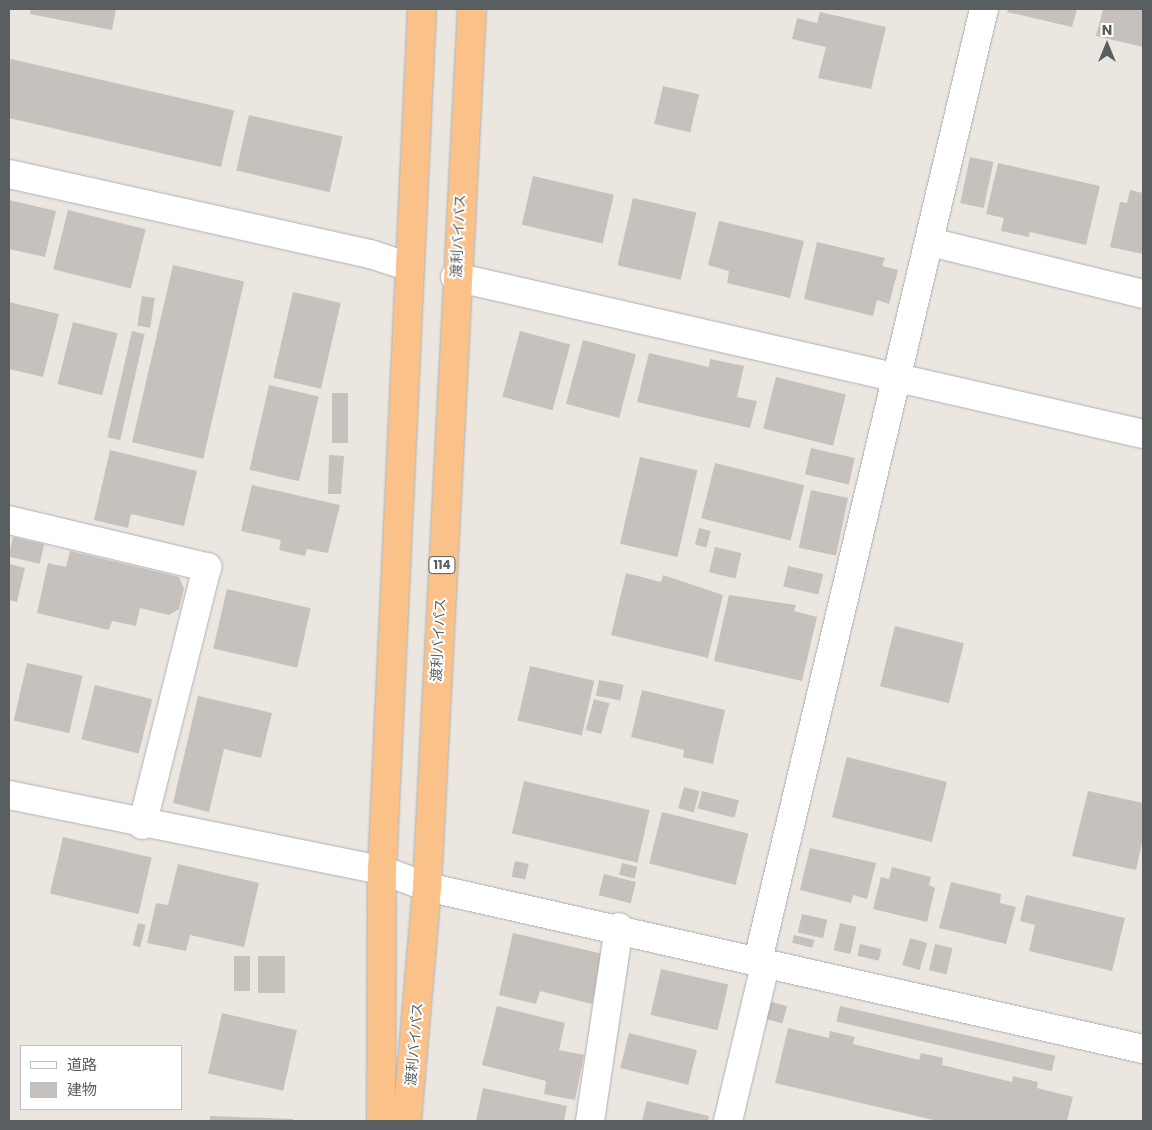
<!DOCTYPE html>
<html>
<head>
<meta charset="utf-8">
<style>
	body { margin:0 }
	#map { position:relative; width:1152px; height:1130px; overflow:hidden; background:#ece6e0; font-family:Poppins,"Noto Sans JP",sans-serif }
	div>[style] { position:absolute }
	.building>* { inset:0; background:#c6c1bd; transform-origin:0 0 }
	.roads { filter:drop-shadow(0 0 1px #acb0b3) drop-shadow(0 0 1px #acb0b3) }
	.minor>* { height:28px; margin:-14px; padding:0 14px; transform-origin:14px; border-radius:14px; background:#fff }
	.highway>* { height:28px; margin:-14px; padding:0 14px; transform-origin:14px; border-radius:14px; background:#fac188 }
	span { translate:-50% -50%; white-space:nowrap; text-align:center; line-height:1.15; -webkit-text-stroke:4px #fff; paint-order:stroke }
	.shield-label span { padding:1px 4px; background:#fff; border:1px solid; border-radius:4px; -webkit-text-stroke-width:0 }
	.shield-label { font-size:12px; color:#595e61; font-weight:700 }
	.street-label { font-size:14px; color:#595e61 }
	.frame { position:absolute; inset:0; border:10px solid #595e61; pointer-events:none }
	.legend { position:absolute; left:20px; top:1045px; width:162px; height:65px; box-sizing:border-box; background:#fff; border:1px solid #bdbfc0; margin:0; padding:6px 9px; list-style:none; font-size:15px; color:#595e61 }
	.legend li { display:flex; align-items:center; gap:10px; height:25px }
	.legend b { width:25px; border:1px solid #bdbfc0 }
	.north { position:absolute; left:1082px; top:20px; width:50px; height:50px; -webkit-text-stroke:4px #fff; paint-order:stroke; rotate:0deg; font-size:14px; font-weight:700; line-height:20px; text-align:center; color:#595e61 }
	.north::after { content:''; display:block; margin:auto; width:18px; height:22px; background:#595e61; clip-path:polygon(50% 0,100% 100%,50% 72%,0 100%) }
</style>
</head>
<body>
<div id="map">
	<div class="building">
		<i style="clip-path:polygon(31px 9px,116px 9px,112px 30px,30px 14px)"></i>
		<i style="clip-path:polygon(1008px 9px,1077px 9px,1072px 27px,1007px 12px)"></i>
		<i style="clip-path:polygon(1103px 9px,1143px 9px,1143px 47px,1096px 36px)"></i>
		<i style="clip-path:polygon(820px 12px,886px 27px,871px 89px,818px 78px,826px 47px,792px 39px,797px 18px,817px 23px)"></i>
		<i style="left:11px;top:59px;width:229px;height:58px;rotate:13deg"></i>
		<i style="left:663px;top:86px;width:37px;height:39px;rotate:13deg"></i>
		<i style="left:249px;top:115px;width:96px;height:57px;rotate:13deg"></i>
		<i style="left:970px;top:157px;width:24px;height:47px;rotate:12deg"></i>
		<i style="clip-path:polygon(998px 163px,1100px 186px,1086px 245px,1030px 232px,1029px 237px,1001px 231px,1004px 218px,986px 214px)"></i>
		<i style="left:533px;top:176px;width:83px;height:50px;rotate:13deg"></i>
		<i style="clip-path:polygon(1130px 190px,1143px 193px,1143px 254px,1110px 247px,1120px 202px,1127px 203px)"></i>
		<i style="left:633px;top:198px;width:65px;height:69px;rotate:13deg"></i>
		<i style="clip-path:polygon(9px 200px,56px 211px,45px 257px,9px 249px)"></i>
		<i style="left:68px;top:210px;width:80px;height:61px;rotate:14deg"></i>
		<i style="clip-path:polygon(719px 221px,804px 241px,790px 298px,727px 283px,729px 271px,708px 265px)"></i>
		<i style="clip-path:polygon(817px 242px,885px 258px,882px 266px,898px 270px,889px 304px,877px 300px,873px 316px,804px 299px)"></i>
		<i style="left:173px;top:265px;width:73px;height:182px;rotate:13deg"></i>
		<i style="left:293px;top:292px;width:49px;height:88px;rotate:13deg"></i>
		<i style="left:142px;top:296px;width:13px;height:30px;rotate:9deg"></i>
		<i style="clip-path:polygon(9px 302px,59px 314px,43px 377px,9px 369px)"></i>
		<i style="left:73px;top:322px;width:46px;height:64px;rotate:14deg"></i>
		<i style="left:132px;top:331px;width:13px;height:109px;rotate:13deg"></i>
		<i style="left:520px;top:331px;width:52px;height:68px;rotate:15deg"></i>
		<i style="left:583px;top:340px;width:55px;height:66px;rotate:15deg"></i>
		<i style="clip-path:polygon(649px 353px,709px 367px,710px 359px,744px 366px,737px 397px,757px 401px,750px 428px,637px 402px)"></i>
		<i style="left:776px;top:377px;width:72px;height:53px;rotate:14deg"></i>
		<i style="left:269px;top:385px;width:51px;height:87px;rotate:13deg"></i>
		<i style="left:332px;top:393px;width:16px;height:50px"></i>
		<i style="left:811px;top:448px;width:45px;height:27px;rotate:13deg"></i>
		<i style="clip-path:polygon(110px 450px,197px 471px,184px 526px,131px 514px,128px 528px,94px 520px)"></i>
		<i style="clip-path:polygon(329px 455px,344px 456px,341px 494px,328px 494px)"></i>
		<i style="left:640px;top:457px;width:59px;height:89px;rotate:13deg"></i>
		<i style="left:715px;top:463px;width:92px;height:57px;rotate:14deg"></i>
		<i style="clip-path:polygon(252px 485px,340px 505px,328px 553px,307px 549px,305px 556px,279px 550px,281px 540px,241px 531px)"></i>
		<i style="left:811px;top:490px;width:38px;height:59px;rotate:12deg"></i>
		<i style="left:699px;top:528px;width:12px;height:17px;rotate:14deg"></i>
		<i style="left:13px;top:537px;width:32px;height:20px;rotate:13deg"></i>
		<i style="left:715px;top:547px;width:27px;height:26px;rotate:13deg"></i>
		<i style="clip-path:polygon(70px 551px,179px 577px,184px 589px,179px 609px,169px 615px,140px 608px,136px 626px,112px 621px,109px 630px,37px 613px,48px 563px,66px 567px)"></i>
		<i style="clip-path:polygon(9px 564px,25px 568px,17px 602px,9px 600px)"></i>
		<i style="left:788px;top:566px;width:36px;height:21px;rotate:13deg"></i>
		<i style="clip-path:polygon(626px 573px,661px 582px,663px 575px,723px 595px,708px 658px,611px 635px)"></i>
		<i style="left:227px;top:589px;width:86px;height:61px;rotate:13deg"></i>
		<i style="clip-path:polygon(729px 595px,796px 605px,794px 611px,817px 617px,802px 681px,714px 661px)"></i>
		<i style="left:895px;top:626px;width:71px;height:62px;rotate:14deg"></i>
		<i style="left:27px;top:663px;width:57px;height:59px;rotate:13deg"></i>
		<i style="left:530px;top:666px;width:66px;height:56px;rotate:13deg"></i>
		<i style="left:599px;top:680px;width:25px;height:16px;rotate:11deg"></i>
		<i style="left:95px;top:685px;width:59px;height:56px;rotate:14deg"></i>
		<i style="clip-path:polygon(642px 690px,725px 710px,713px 764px,683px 757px,684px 750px,631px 737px)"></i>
		<i style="clip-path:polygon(198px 696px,272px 713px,261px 758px,224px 749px,209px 812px,173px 803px)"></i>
		<i style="left:594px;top:699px;width:16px;height:32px;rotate:15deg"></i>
		<i style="left:847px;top:757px;width:103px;height:62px;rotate:14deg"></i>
		<i style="left:524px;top:781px;width:129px;height:54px;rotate:13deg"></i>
		<i style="left:684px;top:787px;width:16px;height:22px;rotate:15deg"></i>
		<i style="left:702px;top:791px;width:38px;height:18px;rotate:14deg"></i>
		<i style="clip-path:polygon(1088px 791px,1143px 803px,1143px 838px,1136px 870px,1072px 856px)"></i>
		<i style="left:662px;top:812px;width:89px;height:53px;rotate:14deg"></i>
		<i style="left:63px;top:837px;width:91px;height:58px;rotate:13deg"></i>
		<i style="clip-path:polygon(810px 848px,876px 863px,867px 899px,853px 895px,851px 903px,800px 890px)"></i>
		<i style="left:515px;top:861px;width:14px;height:16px;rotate:12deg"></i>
		<i style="left:622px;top:863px;width:16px;height:12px;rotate:14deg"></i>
		<i style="clip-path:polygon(178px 864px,259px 883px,244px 947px,190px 935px,186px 951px,147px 943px,156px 903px,168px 905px)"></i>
		<i style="clip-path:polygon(892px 867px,931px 877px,929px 885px,935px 888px,927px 922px,873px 909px,881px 877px,889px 879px)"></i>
		<i style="left:604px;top:874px;width:33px;height:22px;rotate:14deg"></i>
		<i style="clip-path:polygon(951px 882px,1001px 894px,1000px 903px,1016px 907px,1006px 944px,939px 928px)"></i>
		<i style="clip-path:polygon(1026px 895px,1125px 918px,1112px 971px,1029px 951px,1035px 925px,1020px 921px)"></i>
		<i style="left:802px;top:914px;width:26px;height:19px;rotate:13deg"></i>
		<i style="left:138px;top:923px;width:8px;height:23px;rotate:14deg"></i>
		<i style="left:840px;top:923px;width:17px;height:28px;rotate:13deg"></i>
		<i style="clip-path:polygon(513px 933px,603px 954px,592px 1004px,540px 991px,536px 1004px,499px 995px)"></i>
		<i style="left:794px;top:935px;width:21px;height:8px;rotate:14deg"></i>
		<i style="left:910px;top:938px;width:18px;height:28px;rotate:16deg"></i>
		<i style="left:860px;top:944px;width:22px;height:12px;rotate:13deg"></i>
		<i style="left:935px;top:944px;width:18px;height:27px;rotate:13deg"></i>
		<i style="left:234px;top:956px;width:16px;height:35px"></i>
		<i style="left:258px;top:956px;width:27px;height:37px"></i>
		<i style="left:661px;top:969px;width:69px;height:47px;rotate:13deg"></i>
		<i style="left:769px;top:1001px;width:19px;height:18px;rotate:16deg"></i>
		<i style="clip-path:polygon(497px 1006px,565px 1023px,559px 1050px,584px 1055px,575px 1100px,544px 1094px,546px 1081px,482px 1065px)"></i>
		<i style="left:840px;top:1006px;width:221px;height:16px;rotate:13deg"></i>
		<i style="left:222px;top:1013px;width:77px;height:62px;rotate:13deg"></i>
		<i style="clip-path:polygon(788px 1028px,829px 1038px,830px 1031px,855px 1037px,853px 1044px,919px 1060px,921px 1053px,943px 1058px,942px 1065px,1012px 1082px,1013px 1076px,1038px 1082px,1037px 1088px,1073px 1097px,1067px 1121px,938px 1121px,775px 1083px)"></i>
		<i style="left:629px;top:1033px;width:70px;height:36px;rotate:14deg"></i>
		<i style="clip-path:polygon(483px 1088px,567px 1106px,564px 1121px,476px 1121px)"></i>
		<i style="clip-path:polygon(647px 1101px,709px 1116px,708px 1121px,642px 1121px)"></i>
		<i style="clip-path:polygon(210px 1116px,293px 1119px,293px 1121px,210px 1121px)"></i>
	</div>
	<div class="roads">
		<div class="minor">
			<i style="left:9px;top:174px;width:370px;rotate:12.5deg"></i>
			<i style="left:370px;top:254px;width:42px;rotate:18deg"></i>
			<i style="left:930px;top:242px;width:219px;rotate:13.7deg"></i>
			<i style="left:455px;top:277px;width:706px;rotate:12.85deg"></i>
			<i style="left:9px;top:520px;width:204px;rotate:13.4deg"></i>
			<i style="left:207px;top:567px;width:266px;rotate:104.1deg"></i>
			<i style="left:9px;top:795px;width:380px;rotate:11.4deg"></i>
			<i style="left:382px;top:870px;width:48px;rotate:20.7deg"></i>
			<i style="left:427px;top:887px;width:734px;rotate:12.75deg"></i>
			<i style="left:758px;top:960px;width:977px;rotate:-76.63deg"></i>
			<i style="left:590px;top:1121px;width:196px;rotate:-81.5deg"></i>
			<i style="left:728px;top:1121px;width:163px;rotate:-76.6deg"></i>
		</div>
		<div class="highway">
			<i style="left:381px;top:1121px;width:251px;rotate:-89.8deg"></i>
			<i style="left:382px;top:870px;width:862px;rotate:-87.34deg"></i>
			<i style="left:407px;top:1121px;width:235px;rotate:-85.1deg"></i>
			<i style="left:427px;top:887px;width:879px;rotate:-87.07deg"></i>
		</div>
	</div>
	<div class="shield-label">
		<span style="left:442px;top:565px">114</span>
	</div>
	<div class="street-label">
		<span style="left:458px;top:236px;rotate:-87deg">渡利バイパス</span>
		<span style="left:438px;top:640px;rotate:-87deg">渡利バイパス</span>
		<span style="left:414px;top:1044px;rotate:-85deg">渡利バイパス</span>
	</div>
	<div class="frame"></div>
	<ul class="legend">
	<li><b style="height:6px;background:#fff"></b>道路</li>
	<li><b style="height:14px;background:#c6c1bd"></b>建物</li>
	</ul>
	<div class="north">N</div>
</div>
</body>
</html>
